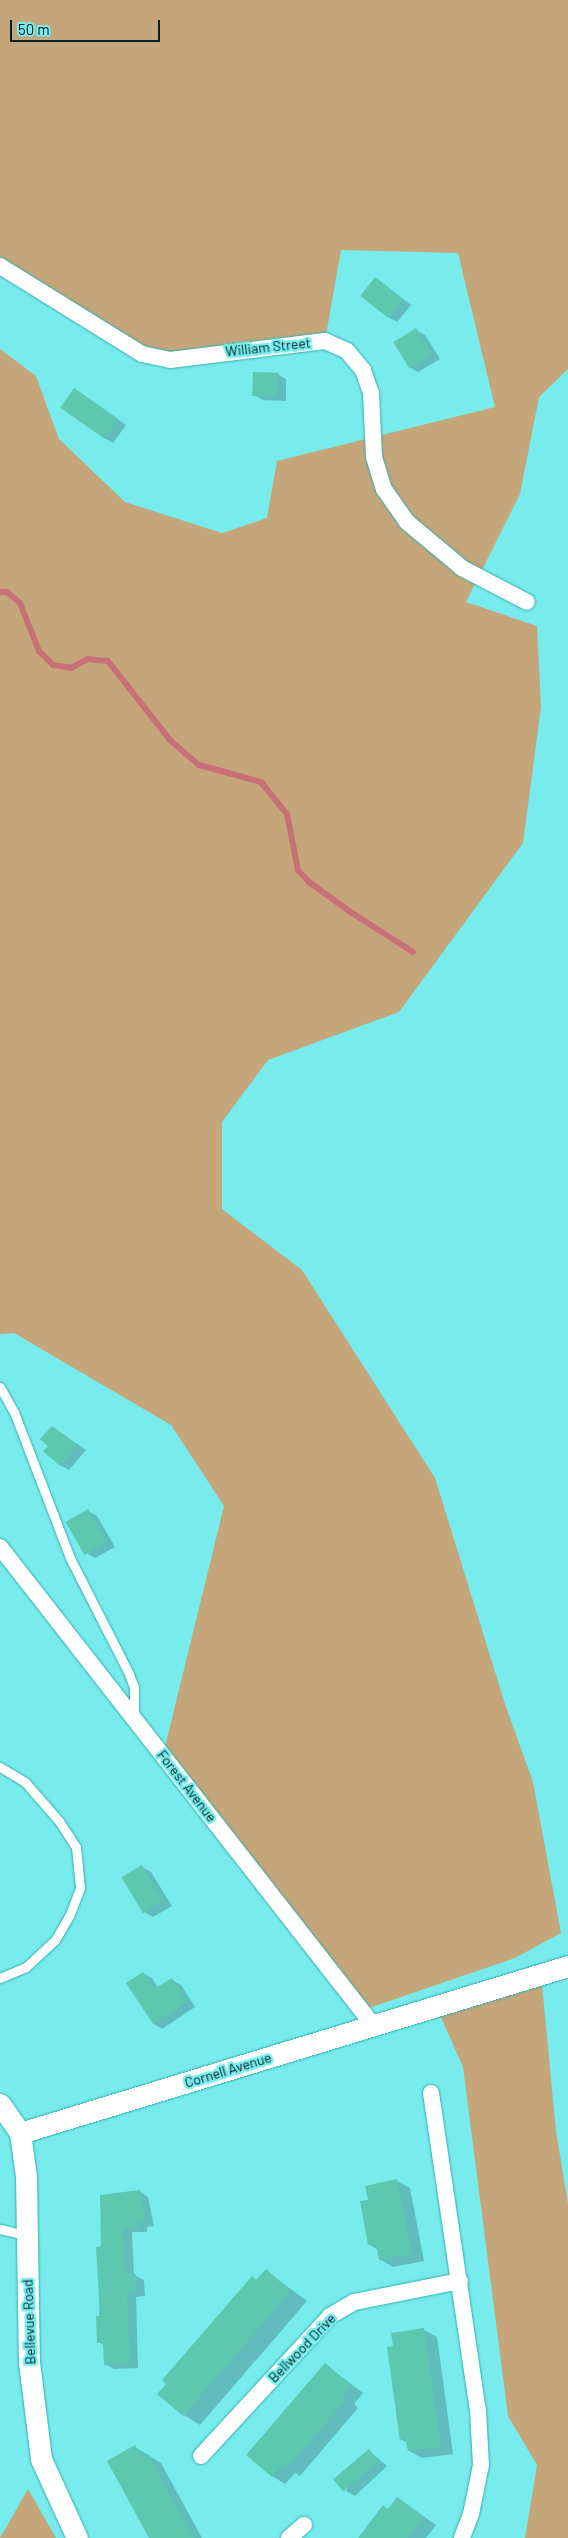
<!DOCTYPE html>
<html>
<head>
<meta charset="utf-8">
<style>
	body { margin:0 }
	#map { position:relative; width:568px; height:2538px; overflow:hidden; background:#78ebed; font-family:Barlow,sans-serif }
	div>[style] { position:absolute }
	.green>* { inset:0; background:#c4a67a }
	.shadow>* { inset:0; background:#0003 }
	.stream>* { height:6px; margin:-3px; padding:0 3px; transform-origin:3px; border-radius:3px; background:#c77176 }
	.building>* { inset:0; background:#5dc7b0; transform-origin:0 0 }
	.roads { filter:drop-shadow(0 0 1px #33afb1) drop-shadow(0 0 1px #33afb1) }
	.service>* { height:9px; margin:-4.5px; padding:0 4.5px; transform-origin:4.5px; border-radius:4.5px; background:#fff }
	.minor>* { height:16px; margin:-8px; padding:0 8px; transform-origin:8px; border-radius:8px; background:#fff }
	.tertiary>* { height:21px; margin:-10.5px; padding:0 10.5px; transform-origin:10.5px; border-radius:10.5px; background:#fff }
	span { translate:-50% -50%; white-space:nowrap; text-align:center; line-height:1.15; -webkit-text-stroke:5px #78ebed; paint-order:stroke }
	.street-label { font-size:14px; color:#002324 }
	.scale { position:absolute; left:10px; top:20px; width:150px; height:22px; box-sizing:border-box; border:2px solid #002324; border-top:0; padding-left:6px; font-size:15px; line-height:18px; white-space:nowrap; color:#002324; -webkit-text-stroke:4px #78ebed; paint-order:stroke }
</style>
</head>
<body>
<div id="map">
	<div class="green">
		<i style="clip-path:polygon(0 0,568px 0,568px 369px,539px 397px,520px 494px,466px 602px,537px 626px,541px 707px,523px 843px,399px 1012px,268px 1060px,222px 1122px,222px 1209px,302px 1270px,435px 1478px,505px 1704px,533px 1782px,561px 1933px,515px 1958px,363px 2010px,163px 1755px,224px 1506px,171px 1425px,14px 1333px,0 1334px,0 349px,36px 376px,59px 439px,125px 502px,222px 533px,267px 518px,277px 461px,495px 407px,458px 253px,341px 250px,325px 341px,142px 354px,0 266px)"></i>
		<i style="clip-path:polygon(541px 1974px,556px 2131px,568px 2204px,568px 2538px,525px 2538px,537px 2465px,508px 2416px,463px 2067px,436px 2006px)"></i>
		<i style="clip-path:polygon(28px 2489px,56px 2538px,0 2538px)"></i>
	</div>
	<div class="shadow">
		<i style="clip-path:polygon(376px 278px,411px 305px,397px 322px,388px 317px)"></i>
		<i style="clip-path:polygon(416px 330px,425px 335px,440px 359px,418px 372px,409px 367px,395px 343px)"></i>
		<i style="clip-path:polygon(277px 374px,286px 379px,286px 401px,263px 400px,254px 395px)"></i>
		<i style="clip-path:polygon(75px 389px,126px 425px,113px 443px,104px 438px)"></i>
		<i style="clip-path:polygon(52px 1427px,86px 1450px,69px 1470px,60px 1465px,50px 1445px)"></i>
		<i style="clip-path:polygon(88px 1511px,97px 1516px,115px 1547px,95px 1558px,86px 1553px)"></i>
		<i style="clip-path:polygon(142px 1867px,151px 1872px,172px 1906px,153px 1917px,144px 1912px,123px 1878px)"></i>
		<i style="clip-path:polygon(143px 1973px,152px 1978px,158px 1988px,172px 1980px,181px 1985px,195px 2007px,162px 2029px,154px 2024px)"></i>
		<i style="clip-path:polygon(397px 2181px,410px 2188px,424px 2261px,393px 2267px,380px 2259px,378px 2250px,370px 2245px,369px 2201px)"></i>
		<i style="clip-path:polygon(139px 2191px,148px 2197px,154px 2226px,147px 2227px,147px 2232px,132px 2232px,134px 2275px,144px 2280px,145px 2296px,136px 2297px,138px 2368px,114px 2369px,105px 2364px,105px 2346px,98px 2342px,102px 2248px)"></i>
		<i style="clip-path:polygon(266px 2271px,307px 2301px,200px 2425px,184px 2415px,252px 2278px,258px 2281px)"></i>
		<i style="clip-path:polygon(424px 2330px,437px 2337px,453px 2454px,422px 2458px,409px 2451px,408px 2443px,402px 2440px,389px 2348px)"></i>
		<i style="clip-path:polygon(326px 2365px,363px 2393px,354px 2404px,358px 2408px,300px 2476px,295px 2473px,285px 2484px,272px 2476px)"></i>
		<i style="clip-path:polygon(135px 2447px,161px 2463px,202px 2538px,150px 2538px)"></i>
		<i style="clip-path:polygon(369px 2451px,387px 2466px,355px 2496px,346px 2491px)"></i>
		<i style="clip-path:polygon(398px 2498px,436px 2525px,426px 2538px,360px 2538px)"></i>
	</div>
	<div class="stream">
		<i style="left:0;top:592px;width:7px"></i>
		<i style="left:7px;top:592px;width:17px;rotate:40deg"></i>
		<i style="left:20px;top:603px;width:52px;rotate:68.4deg"></i>
		<i style="left:39px;top:651px;width:20px;rotate:45deg"></i>
		<i style="left:53px;top:665px;width:18px;rotate:9deg"></i>
		<i style="left:71px;top:668px;width:19px;rotate:-28deg"></i>
		<i style="left:88px;top:659px;width:20px;rotate:6deg"></i>
		<i style="left:108px;top:661px;width:100px;rotate:51.9deg"></i>
		<i style="left:170px;top:740px;width:38px;rotate:41deg"></i>
		<i style="left:199px;top:765px;width:64px;rotate:15.3deg"></i>
		<i style="left:261px;top:782px;width:41px;rotate:50.9deg"></i>
		<i style="left:287px;top:814px;width:57px;rotate:78.9deg"></i>
		<i style="left:298px;top:870px;width:16px;rotate:47deg"></i>
		<i style="left:309px;top:882px;width:53px;rotate:35.8deg"></i>
		<i style="left:352px;top:913px;width:72px;rotate:32.6deg"></i>
	</div>
	<div class="building">
		<i style="left:375px;top:277px;width:36px;height:24px;rotate:38deg"></i>
		<i style="left:416px;top:328px;width:31px;height:27px;rotate:58deg"></i>
		<i style="left:253px;top:372px;width:25px;height:24px;rotate:2deg"></i>
		<i style="left:74px;top:388px;width:54px;height:24px;rotate:35deg"></i>
		<i style="clip-path:polygon(52px 1426px,78px 1445px,60px 1466px,43px 1451px,48px 1446px,40px 1439px)"></i>
		<i style="left:88px;top:1509px;width:38px;height:26px;rotate:60deg"></i>
		<i style="left:142px;top:1865px;width:42px;height:24px;rotate:59deg"></i>
		<i style="clip-path:polygon(143px 1972px,154px 1989px,172px 1978px,187px 2002px,153px 2024px,126px 1983px)"></i>
		<i style="clip-path:polygon(397px 2179px,412px 2254px,379px 2260px,376px 2244px,368px 2245px,360px 2201px,368px 2200px,365px 2186px)"></i>
		<i style="clip-path:polygon(140px 2190px,146px 2221px,138px 2223px,138px 2228px,123px 2228px,125px 2274px,136px 2274px,136px 2292px,127px 2292px,130px 2364px,104px 2365px,103px 2343px,97px 2343px,96px 2316px,100px 2316px,96px 2247px,101px 2246px,100px 2195px)"></i>
		<i style="clip-path:polygon(266px 2269px,291px 2291px,183px 2416px,157px 2394px,166px 2384px,162px 2380px,252px 2276px,256px 2280px)"></i>
		<i style="clip-path:polygon(424px 2328px,441px 2447px,408px 2451px,405px 2436px,400px 2441px,387px 2347px,393px 2346px,391px 2333px)"></i>
		<i style="clip-path:polygon(325px 2363px,351px 2385px,342px 2396px,346px 2400px,286px 2469px,282px 2465px,272px 2477px,246px 2455px)"></i>
		<i style="clip-path:polygon(135px 2445px,142px 2457px,148px 2454px,194px 2538px,149px 2538px,107px 2461px)"></i>
		<i style="left:369px;top:2449px;width:16px;height:47px;rotate:50deg"></i>
		<i style="clip-path:polygon(397px 2497px,424px 2517px,408px 2538px,358px 2538px,383px 2505px,388px 2509px)"></i>
	</div>
	<div class="roads">
		<div class="service">
			<i style="left:0;top:1387px;width:29px;rotate:61deg"></i>
			<i style="left:14px;top:1412px;width:156px;rotate:69deg"></i>
			<i style="left:70px;top:1558px;width:130px;rotate:63deg"></i>
			<i style="left:129px;top:1674px;width:14px;rotate:69deg"></i>
			<i style="left:134px;top:1687px;width:30px;rotate:90deg"></i>
			<i style="left:0;top:1767px;width:29px;rotate:31deg"></i>
			<i style="left:25px;top:1782px;width:52px;rotate:48.9deg"></i>
			<i style="left:59px;top:1821px;width:31px;rotate:57deg"></i>
			<i style="left:76px;top:1847px;width:41px;rotate:84.4deg"></i>
			<i style="left:80px;top:1888px;width:30px;rotate:111deg"></i>
			<i style="left:69px;top:1916px;width:28px;rotate:120deg"></i>
			<i style="left:55px;top:1940px;width:40px;rotate:137deg"></i>
			<i style="left:26px;top:1967px;width:28px;rotate:157deg"></i>
			<i style="left:0;top:2229px;width:27px;rotate:13deg"></i>
		</div>
		<div class="minor">
			<i style="left:0;top:266px;width:167px;rotate:31.8deg"></i>
			<i style="left:142px;top:354px;width:29px;rotate:12deg"></i>
			<i style="left:170px;top:360px;width:156px;rotate:-7deg"></i>
			<i style="left:325px;top:341px;width:24px;rotate:24deg"></i>
			<i style="left:347px;top:351px;width:25px;rotate:50deg"></i>
			<i style="left:363px;top:370px;width:24px;rotate:71deg"></i>
			<i style="left:371px;top:393px;width:64px;rotate:87.3deg"></i>
			<i style="left:374px;top:457px;width:34px;rotate:73deg"></i>
			<i style="left:384px;top:489px;width:40px;rotate:55.1deg"></i>
			<i style="left:407px;top:522px;width:72px;rotate:39.9deg"></i>
			<i style="left:462px;top:568px;width:73px;rotate:27.6deg"></i>
			<i style="left:0;top:1547px;width:606px;rotate:52.03deg"></i>
			<i style="left:431px;top:2093px;width:320px;rotate:81.6deg"></i>
			<i style="left:478px;top:2410px;width:55px;rotate:86.9deg"></i>
			<i style="left:481px;top:2465px;width:50px;rotate:101.5deg"></i>
			<i style="left:471px;top:2514px;width:26px;rotate:111deg"></i>
			<i style="left:201px;top:2456px;width:190px;rotate:-47.3deg"></i>
			<i style="left:330px;top:2316px;width:28px;rotate:-30deg"></i>
			<i style="left:354px;top:2302px;width:108px;rotate:-11.2deg"></i>
			<i style="left:289px;top:2538px;width:20px;rotate:-41deg"></i>
		</div>
		<div class="tertiary">
			<i style="left:0;top:2104px;width:35px;rotate:55deg"></i>
			<i style="left:20px;top:2133px;width:43px;rotate:82.1deg"></i>
			<i style="left:26px;top:2176px;width:186px;rotate:89.1deg"></i>
			<i style="left:29px;top:2362px;width:98px;rotate:82.9deg"></i>
			<i style="left:41px;top:2459px;width:87px;rotate:65.5deg"></i>
			<i style="left:20px;top:2133px;width:573px;rotate:-16.95deg"></i>
		</div>
	</div>
	<div class="street-label">
		<span style="left:268px;top:347px;rotate:-6deg">William Street</span>
		<span style="left:187px;top:1786px;rotate:52deg">Forest Avenue</span>
		<span style="left:228px;top:2070px;rotate:-17deg">Cornell Avenue</span>
		<span style="left:29px;top:2322px;rotate:-92deg">Bellevue Road</span>
		<span style="left:302px;top:2348px;rotate:-46deg">Bellwood Drive</span>
	</div>
	<div class="scale">50 m</div>
</div>
</body>
</html>
